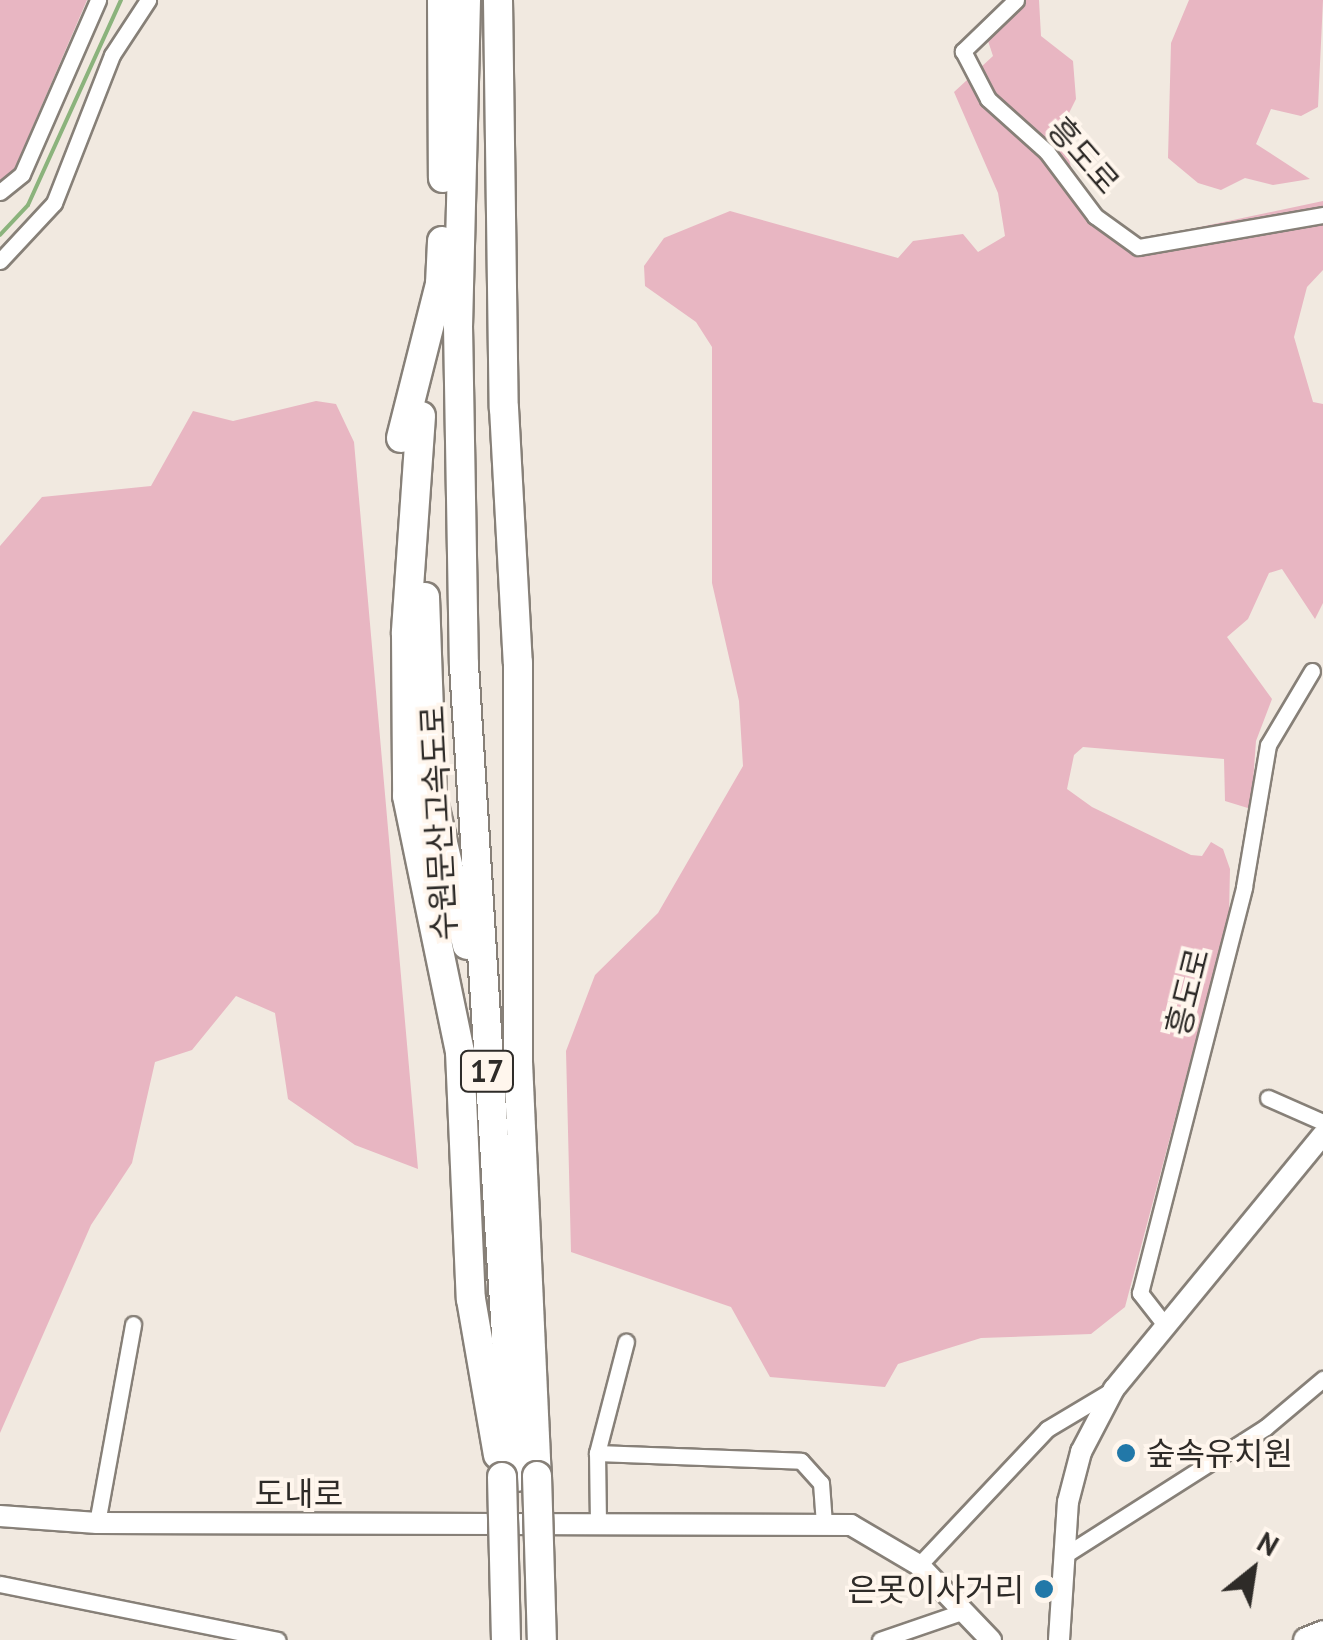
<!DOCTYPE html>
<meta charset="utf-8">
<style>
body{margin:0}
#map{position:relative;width:1323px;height:1640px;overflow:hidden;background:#f1e9e0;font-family:"PT Sans","Noto Sans KR",sans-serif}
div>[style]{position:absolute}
.green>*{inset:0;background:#e8b6c2}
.stream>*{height:4px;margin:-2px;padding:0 2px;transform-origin:2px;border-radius:2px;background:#8bb37c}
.roads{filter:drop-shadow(2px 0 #878078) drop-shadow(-2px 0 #878078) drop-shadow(0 2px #878078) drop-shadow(0 -2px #878078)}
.minor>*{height:15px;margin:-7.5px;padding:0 7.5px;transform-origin:7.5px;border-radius:7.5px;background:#fff}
.tertiary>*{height:20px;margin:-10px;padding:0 10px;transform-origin:10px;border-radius:10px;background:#fff}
.trunk>*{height:25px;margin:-12.5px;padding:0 12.5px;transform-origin:12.5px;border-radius:12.5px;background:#fff}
.motorway>*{height:28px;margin:-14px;padding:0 14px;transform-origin:14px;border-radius:14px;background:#fff}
.bridges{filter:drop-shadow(2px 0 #878078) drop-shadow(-2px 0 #878078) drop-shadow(0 2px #878078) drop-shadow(0 -2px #878078)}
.motorway-bridge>*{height:28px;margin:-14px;padding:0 14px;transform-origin:14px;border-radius:14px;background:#fff}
.dots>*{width:28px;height:28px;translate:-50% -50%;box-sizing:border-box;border:5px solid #fff6ed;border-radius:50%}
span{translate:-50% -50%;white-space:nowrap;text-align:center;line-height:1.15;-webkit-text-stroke:8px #fff6ed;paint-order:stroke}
.shield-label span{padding:2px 8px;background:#fff6ed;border:2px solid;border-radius:8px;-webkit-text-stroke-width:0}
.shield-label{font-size:30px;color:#2e2b28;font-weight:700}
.street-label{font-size:32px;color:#2e2b28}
.poi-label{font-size:32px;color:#2e2b28}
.left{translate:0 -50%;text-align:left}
.right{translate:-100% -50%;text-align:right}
.north{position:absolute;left:1203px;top:1520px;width:100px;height:100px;-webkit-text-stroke:8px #fff6ed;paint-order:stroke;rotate:30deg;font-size:28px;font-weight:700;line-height:40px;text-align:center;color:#2e2b28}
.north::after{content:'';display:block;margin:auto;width:35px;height:45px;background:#2e2b28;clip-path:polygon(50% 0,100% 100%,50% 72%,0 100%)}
</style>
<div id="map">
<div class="green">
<i style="clip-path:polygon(0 0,87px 0,14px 170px,0 183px)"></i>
<i style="clip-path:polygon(1003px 0,1039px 0,1041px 36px,1073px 61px,1076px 99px,1061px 129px,1072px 171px,1102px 211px,1143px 239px,1323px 201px,1323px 270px,1307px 287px,1294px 337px,1313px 402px,1323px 404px,1323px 603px,1315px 619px,1282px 569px,1269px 573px,1248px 619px,1227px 637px,1272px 699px,1256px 741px,1251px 809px,1225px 801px,1224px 759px,1083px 747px,1074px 755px,1067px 789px,1092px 807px,1191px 855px,1202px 856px,1211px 842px,1223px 849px,1230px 869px,1229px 915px,1125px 1307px,1091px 1334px,981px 1338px,898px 1364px,885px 1387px,770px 1377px,731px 1307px,571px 1252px,566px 1051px,595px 975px,658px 913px,743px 766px,739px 701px,712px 583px,712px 347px,696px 322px,645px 286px,644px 266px,664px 238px,730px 211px,898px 258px,913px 241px,963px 234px,978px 252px,1005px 236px,998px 193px,954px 92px,993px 56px,985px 32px,1002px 21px)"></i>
<i style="clip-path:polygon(1189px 0,1323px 0,1318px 107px,1301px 116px,1271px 109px,1256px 144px,1310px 179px,1273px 185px,1245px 178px,1221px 190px,1198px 183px,1168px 158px,1171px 43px)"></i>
<i style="clip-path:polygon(316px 401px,336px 404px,354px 442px,418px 1169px,355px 1145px,288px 1099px,275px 1013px,236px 996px,192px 1050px,155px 1062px,132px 1163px,91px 1225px,0 1433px,0 546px,42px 497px,151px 486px,193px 411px,233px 421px)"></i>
</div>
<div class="stream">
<i style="left:0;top:235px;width:41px;rotate:-47deg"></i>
<i style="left:28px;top:205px;width:225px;rotate:-65.6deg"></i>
</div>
<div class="roads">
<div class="minor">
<i style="left:1016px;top:0;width:74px;rotate:136.1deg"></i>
<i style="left:963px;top:51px;width:54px;rotate:62.5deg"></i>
<i style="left:988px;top:99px;width:79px;rotate:41.9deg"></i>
<i style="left:1047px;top:152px;width:80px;rotate:53.1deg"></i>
<i style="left:1095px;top:216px;width:53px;rotate:35.8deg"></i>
<i style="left:1138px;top:247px;width:188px;rotate:-9.8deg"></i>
<i style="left:0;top:192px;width:28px;rotate:-39deg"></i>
<i style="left:22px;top:174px;width:190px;rotate:-66.4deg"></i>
<i style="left:0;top:261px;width:79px;rotate:-47deg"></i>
<i style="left:54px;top:203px;width:159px;rotate:-68.6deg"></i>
<i style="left:112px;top:55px;width:66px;rotate:-56.8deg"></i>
<i style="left:1268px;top:1098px;width:60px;rotate:23.6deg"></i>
<i style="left:1165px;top:1325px;width:41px;rotate:-128deg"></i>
<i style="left:1140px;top:1293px;width:419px;rotate:-75.6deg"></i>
<i style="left:1244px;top:887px;width:144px;rotate:-80.4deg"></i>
<i style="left:1268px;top:745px;width:86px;rotate:-59.3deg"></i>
<i style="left:597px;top:1453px;width:204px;rotate:2.2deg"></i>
<i style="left:801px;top:1461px;width:30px;rotate:48deg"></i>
<i style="left:821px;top:1483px;width:41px;rotate:85.8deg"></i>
<i style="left:97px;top:1523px;width:202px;rotate:-79.7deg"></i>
<i style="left:598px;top:1523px;width:70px;rotate:-90.8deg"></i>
<i style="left:597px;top:1453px;width:115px;rotate:-75.4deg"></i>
<i style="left:1065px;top:1555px;width:238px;rotate:-32.5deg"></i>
<i style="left:1266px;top:1427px;width:75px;rotate:-40.1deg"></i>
<i style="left:919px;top:1565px;width:187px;rotate:-46.7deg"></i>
<i style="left:1047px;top:1429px;width:78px;rotate:-30.8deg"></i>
<i style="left:0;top:1584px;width:283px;rotate:11.4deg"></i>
<i style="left:880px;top:1640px;width:89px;rotate:-19deg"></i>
</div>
<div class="tertiary">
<i style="left:0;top:1516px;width:97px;rotate:4.1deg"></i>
<i style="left:97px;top:1523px;width:754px;rotate:0.15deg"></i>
<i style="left:851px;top:1525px;width:79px;rotate:30.5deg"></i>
<i style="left:919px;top:1565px;width:104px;rotate:46.2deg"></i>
<i style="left:1059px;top:1640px;width:138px;rotate:-86.3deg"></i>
<i style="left:1068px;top:1502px;width:52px;rotate:-75.4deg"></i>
<i style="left:1081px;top:1452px;width:71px;rotate:-62.4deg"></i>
<i style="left:1114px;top:1389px;width:329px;rotate:-50.6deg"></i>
</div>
<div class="trunk">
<i style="left:1306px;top:1640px;width:18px;rotate:-22deg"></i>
</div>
<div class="motorway">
<i style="left:442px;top:0;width:178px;rotate:89.7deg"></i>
<i style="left:466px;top:0;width:326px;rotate:91.4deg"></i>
<i style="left:458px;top:326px;width:339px;rotate:89deg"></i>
<i style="left:464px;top:665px;width:814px;rotate:86.41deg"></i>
<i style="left:498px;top:0;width:408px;rotate:89.2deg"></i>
<i style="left:504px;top:408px;width:255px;rotate:86.9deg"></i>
<i style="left:518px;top:663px;width:399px;rotate:90deg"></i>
<i style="left:518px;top:1062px;width:414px;rotate:87.4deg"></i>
<i style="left:421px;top:416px;width:218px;rotate:94deg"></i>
<i style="left:406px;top:633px;width:163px;rotate:89.6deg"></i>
<i style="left:407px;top:796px;width:261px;rotate:78.3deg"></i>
<i style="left:460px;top:1052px;width:247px;rotate:87.5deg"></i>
<i style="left:471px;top:1299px;width:158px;rotate:80.2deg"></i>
<i style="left:401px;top:438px;width:159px;rotate:-75.8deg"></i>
<i style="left:440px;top:284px;width:43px;rotate:-87.3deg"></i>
<i style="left:425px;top:597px;width:199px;rotate:88deg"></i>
<i style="left:432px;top:796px;width:153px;rotate:76.8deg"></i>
</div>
</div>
<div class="bridges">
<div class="motorway-bridge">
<i style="left:537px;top:1476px;width:164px;rotate:88.3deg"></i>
<i style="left:502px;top:1477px;width:163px;rotate:88.6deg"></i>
</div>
</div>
<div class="dots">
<i style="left:1126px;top:1453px;background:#2278a8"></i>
<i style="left:1044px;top:1589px;background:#2278a8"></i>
</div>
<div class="shield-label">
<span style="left:487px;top:1071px">17</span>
</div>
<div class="street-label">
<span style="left:1084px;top:155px;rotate:49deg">흥도로</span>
<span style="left:438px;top:823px;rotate:-93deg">수원문산고속도로</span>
<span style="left:1187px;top:992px;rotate:-76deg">흥도로</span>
<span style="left:299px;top:1493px">도내로</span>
</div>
<div class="poi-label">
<span class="left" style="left:1146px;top:1453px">숲속유치원</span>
<span class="right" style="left:1024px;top:1589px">은못이사거리</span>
</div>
<div class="north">N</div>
</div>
